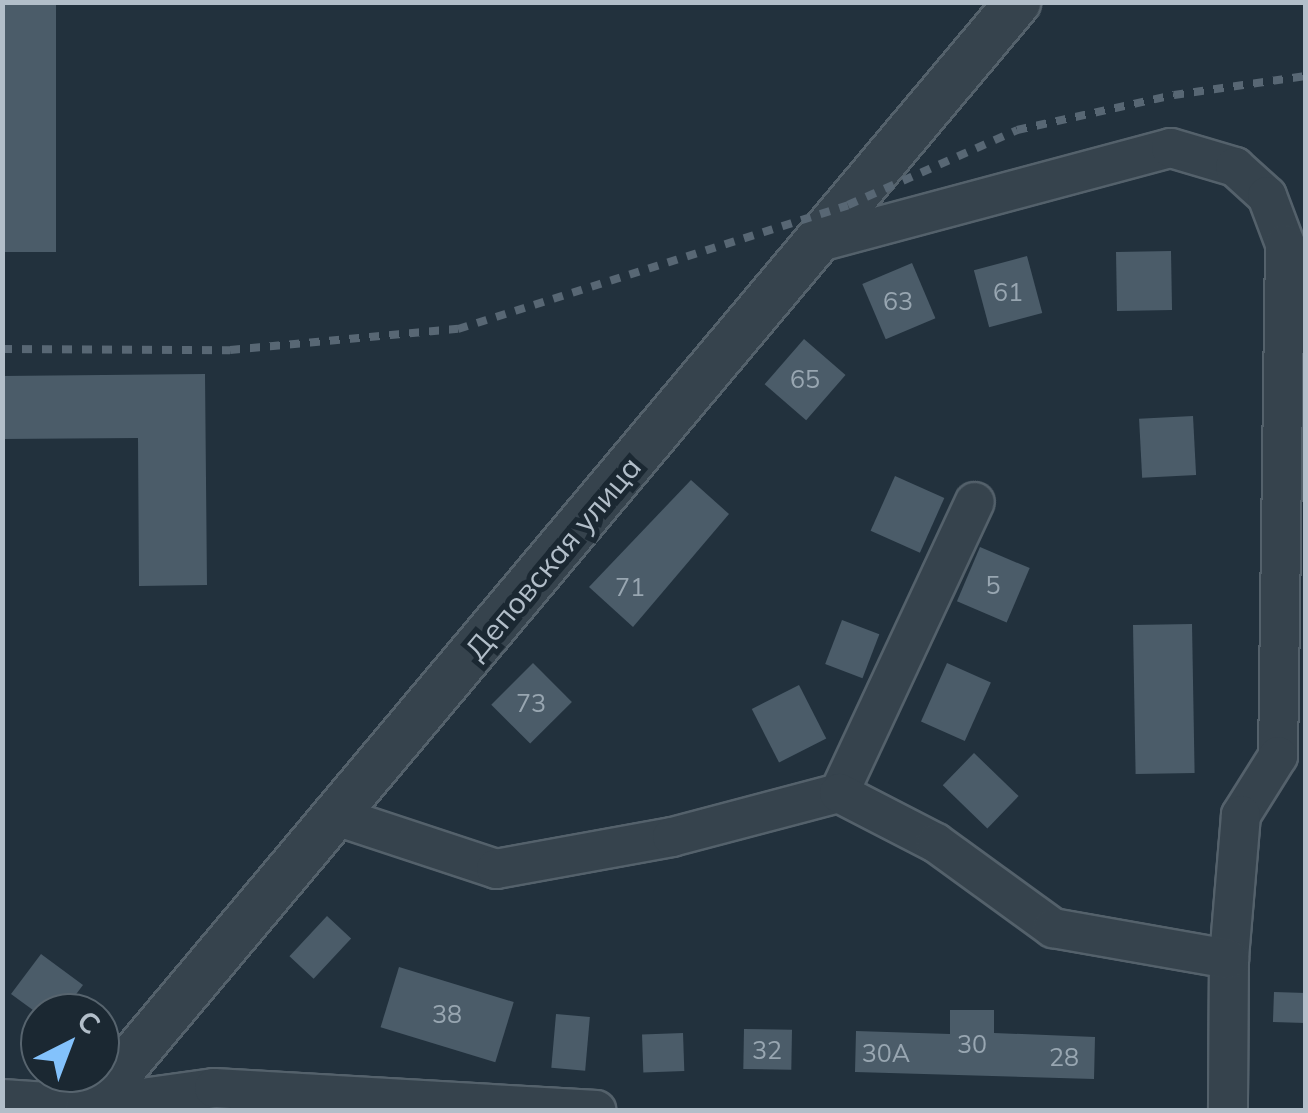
<!DOCTYPE html>
<meta charset="utf-8">
<style>
body{margin:0}
#map{position:relative;width:1308px;height:1113px;overflow:hidden;background:#22313d;font-family:Mulish,sans-serif}
div>[style]{position:absolute}
.building>*{inset:0;background:#4b5c69;transform-origin:0 0}
.roads{filter:drop-shadow(2px 0 #54616b) drop-shadow(-2px 0 #54616b) drop-shadow(0 2px #54616b) drop-shadow(0 -2px #54616b)}
.minor>*{height:38px;margin:-19px;padding:0 19px;transform-origin:19px;border-radius:19px;background:#36434d}
.tertiary>*{height:45px;margin:-22.5px;padding:0 22.5px;transform-origin:22.5px;border-radius:22.5px;background:#36434d}
.rail>*{height:8px;margin-top:-4px;transform-origin:0;background:repeating-linear-gradient(90deg,#586774 0 10px,transparent 0 20px)}
span{translate:-50% -50%;white-space:nowrap;text-align:center;line-height:1.15;-webkit-text-stroke:10px #1b2832;paint-order:stroke}
.number-label{font-size:25px;color:#98a6b1}
.number-label span{-webkit-text-stroke-width:0}
.street-label{font-size:30px;color:#b2bec9}
.frame{position:absolute;inset:0;border:5px solid #b2bec9;pointer-events:none}
.north{position:absolute;left:20px;top:993px;width:100px;height:100px;box-sizing:border-box;background:#1b2832;border:2px solid #57646e;border-radius:50%;rotate:42deg;font-size:28px;font-weight:700;line-height:40px;text-align:center;color:#b2bec9}
.north::after{content:'';display:block;margin:auto;width:35px;height:45px;background:#83c2fc;clip-path:polygon(50% 0,100% 100%,50% 72%,0 100%)}
</style>
<div id="map">
<div class="building">
<i style="left:2px;top:2px;width:54px;height:250px"></i>
<i style="left:1171px;top:251px;width:59px;height:55px;rotate:89deg"></i>
<i style="left:1027px;top:256px;width:59px;height:55px;rotate:75deg"></i>
<i style="left:912px;top:263px;width:60px;height:54px;rotate:67deg"></i>
<i style="left:804px;top:339px;width:55px;height:60px;rotate:41deg"></i>
<i style="clip-path:polygon(205px 374px,207px 585px,139px 586px,138px 438px,2px 439px,2px 376px)"></i>
<i style="left:1193px;top:416px;width:59px;height:54px;rotate:87deg"></i>
<i style="left:895px;top:476px;width:54px;height:60px;rotate:24deg"></i>
<i style="clip-path:polygon(691px 480px,729px 514px,633px 627px,589px 587px)"></i>
<i style="left:980px;top:547px;width:54px;height:59px;rotate:23deg"></i>
<i style="left:842px;top:620px;width:40px;height:47px;rotate:21deg"></i>
<i style="left:1192px;top:624px;width:149px;height:59px;rotate:89deg"></i>
<i style="left:533px;top:663px;width:55px;height:59px;rotate:45deg"></i>
<i style="left:947px;top:663px;width:48px;height:64px;rotate:24deg"></i>
<i style="left:799px;top:685px;width:60px;height:53px;rotate:63deg"></i>
<i style="left:974px;top:753px;width:62px;height:45px;rotate:44deg"></i>
<i style="left:327px;top:916px;width:33px;height:55px;rotate:43deg"></i>
<i style="clip-path:polygon(41px 954px,83px 985px,62px 1013px,37px 1013px,11px 994px)"></i>
<i style="left:399px;top:967px;width:120px;height:63px;rotate:17deg"></i>
<i style="left:1274px;top:992px;width:32px;height:30px;rotate:2deg"></i>
<i style="clip-path:polygon(950px 1010px,994px 1010px,994px 1033px,1095px 1037px,1094px 1079px,855px 1072px,856px 1031px,950px 1034px)"></i>
<i style="left:556px;top:1014px;width:34px;height:54px;rotate:5deg"></i>
<i style="left:744px;top:1029px;width:48px;height:40px;rotate:1deg"></i>
<i style="left:683px;top:1033px;width:38px;height:41px;rotate:88deg"></i>
</div>
<div class="roads">
<div class="minor">
<i style="left:816px;top:243px;width:367px;rotate:-15deg"></i>
<i style="left:1171px;top:148px;width:67px;rotate:16.5deg"></i>
<i style="left:1235px;top:167px;width:43px;rotate:42.2deg"></i>
<i style="left:1267px;top:196px;width:51px;rotate:69.4deg"></i>
<i style="left:1285px;top:244px;width:512px;rotate:90.78deg"></i>
<i style="left:1278px;top:756px;width:70px;rotate:122.1deg"></i>
<i style="left:1241px;top:815px;width:144px;rotate:94.8deg"></i>
<i style="left:1229px;top:959px;width:151px;rotate:90.4deg"></i>
<i style="left:839px;top:793px;width:321px;rotate:-65deg"></i>
<i style="left:336px;top:816px;width:169px;rotate:18.3deg"></i>
<i style="left:496px;top:869px;width:179px;rotate:-10.3deg"></i>
<i style="left:672px;top:837px;width:173px;rotate:-14.8deg"></i>
<i style="left:839px;top:793px;width:109px;rotate:27.3deg"></i>
<i style="left:936px;top:843px;width:145px;rotate:36deg"></i>
<i style="left:1053px;top:928px;width:179px;rotate:10deg"></i>
<i style="left:2px;top:1099px;width:90px;rotate:3.8deg"></i>
<i style="left:92px;top:1105px;width:123px;rotate:-7.9deg"></i>
<i style="left:214px;top:1088px;width:383px;rotate:3.3deg"></i>
</div>
<div class="tertiary">
<i style="left:87px;top:1110px;width:1447px;rotate:-49.99deg"></i>
</div>
</div>
<div class="rail">
<i style="left:2px;top:349px;width:228px;rotate:0.3deg"></i>
<i style="left:230px;top:350px;width:229px;rotate:-5.3deg"></i>
<i style="left:458px;top:329px;width:409px;rotate:-17.6deg"></i>
<i style="left:848px;top:205px;width:185px;rotate:-23.9deg"></i>
<i style="left:1017px;top:130px;width:161px;rotate:-12.6deg"></i>
<i style="left:1174px;top:95px;width:133px;rotate:-8.2deg"></i>
</div>
<div class="number-label">
<span style="left:1008px;top:292px">61</span>
<span style="left:898px;top:301px">63</span>
<span style="left:805px;top:379px">65</span>
<span style="left:993px;top:585px">5</span>
<span style="left:630px;top:587px">71</span>
<span style="left:531px;top:703px">73</span>
<span style="left:447px;top:1014px">38</span>
<span style="left:972px;top:1044px">30</span>
<span style="left:767px;top:1050px">32</span>
<span style="left:886px;top:1053px">30А</span>
<span style="left:1064px;top:1057px">28</span>
</div>
<div class="street-label">
<span style="left:553px;top:558px;rotate:-50deg">Деповская улица</span>
</div>
<div class="frame"></div>
<div class="north">С</div>
</div>
